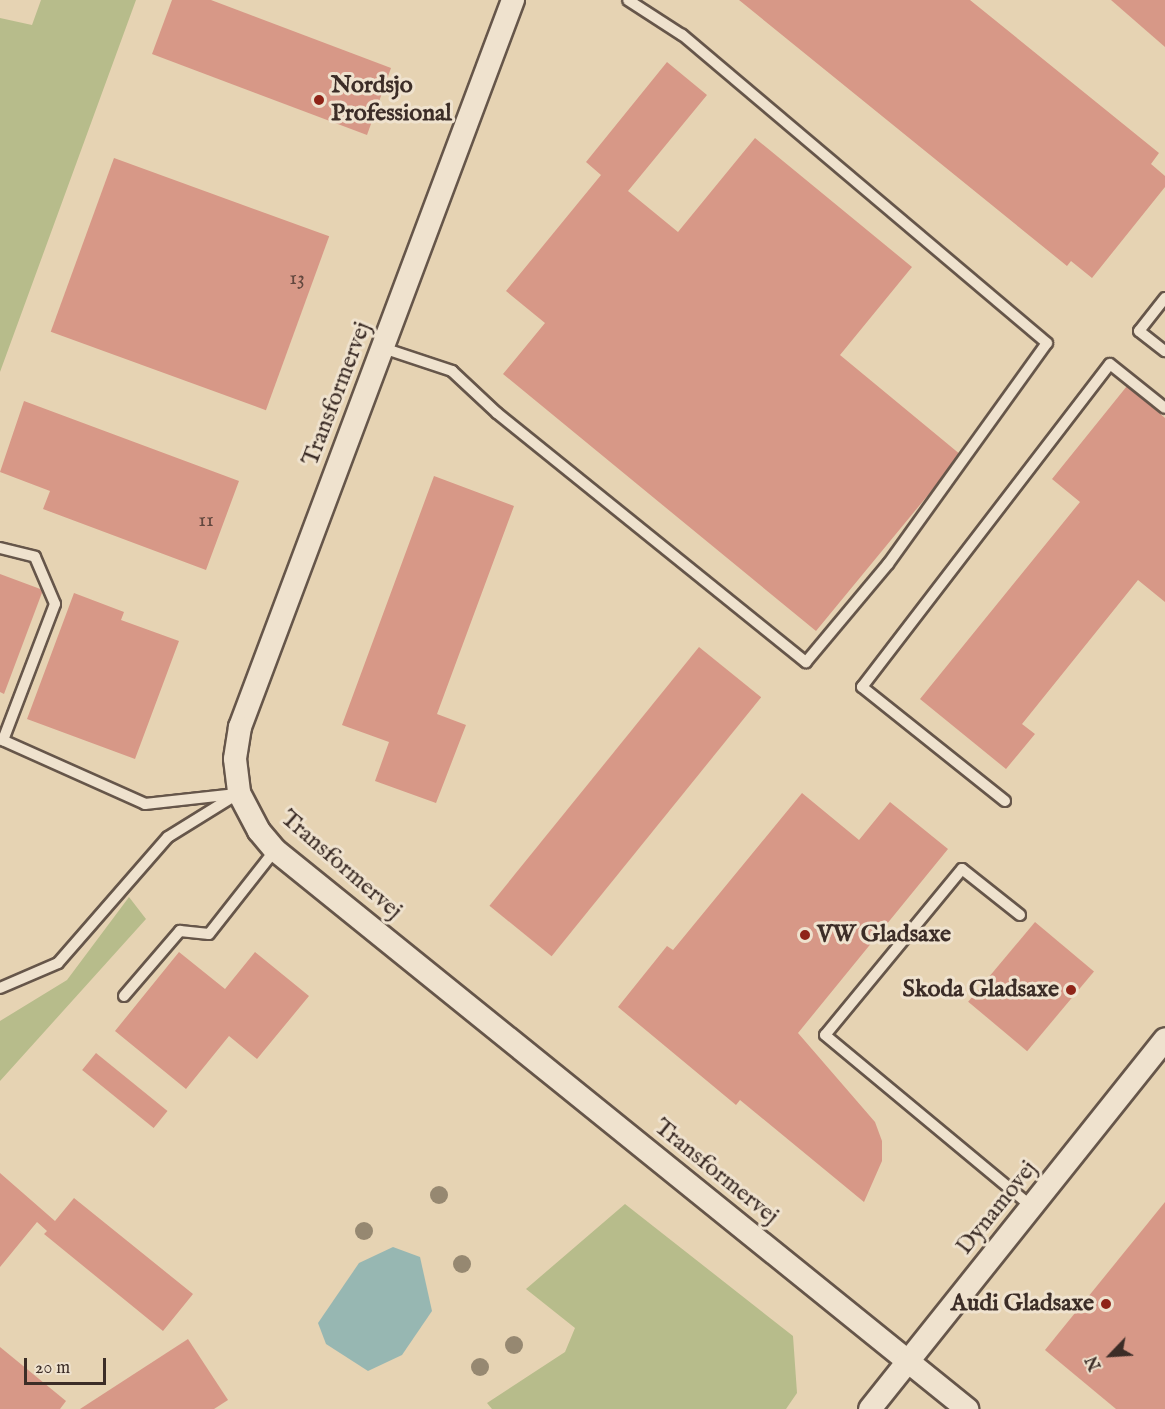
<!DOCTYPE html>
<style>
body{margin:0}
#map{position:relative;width:1165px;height:1409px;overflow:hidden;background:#e6d3b3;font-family:"IM FELL English",serif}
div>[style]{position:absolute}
.green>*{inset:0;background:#b7bc8b}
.water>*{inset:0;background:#97b7b2}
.building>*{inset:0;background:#d79887;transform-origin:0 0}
.roads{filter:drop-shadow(2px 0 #66564a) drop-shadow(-2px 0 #66564a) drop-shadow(0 2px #66564a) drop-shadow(0 -2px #66564a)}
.lane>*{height:10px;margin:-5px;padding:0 5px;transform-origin:5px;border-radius:5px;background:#efe2ce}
.street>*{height:22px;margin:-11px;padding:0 11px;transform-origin:11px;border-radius:11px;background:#efe2ce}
.trees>*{width:18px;height:18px;margin:-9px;border-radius:50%;background:#968871}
.dots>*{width:16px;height:16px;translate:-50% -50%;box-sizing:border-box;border:3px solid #efe2ce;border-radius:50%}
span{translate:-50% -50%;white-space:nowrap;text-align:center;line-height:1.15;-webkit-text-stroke:6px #efe2ce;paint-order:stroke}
.number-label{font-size:21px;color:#63483f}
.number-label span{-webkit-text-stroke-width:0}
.poi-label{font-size:24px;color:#3c2d27;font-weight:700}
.left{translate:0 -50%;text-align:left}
.right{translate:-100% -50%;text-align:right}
.street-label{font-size:24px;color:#3c2d27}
.north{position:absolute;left:1081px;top:1325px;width:60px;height:60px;-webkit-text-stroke:4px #efe2ce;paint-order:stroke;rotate:245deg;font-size:16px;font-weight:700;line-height:24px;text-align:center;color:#3c2d27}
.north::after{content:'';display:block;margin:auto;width:21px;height:27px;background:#3c2d27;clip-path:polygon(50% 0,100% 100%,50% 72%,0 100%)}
.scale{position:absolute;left:24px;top:1358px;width:82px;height:27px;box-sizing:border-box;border:3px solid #3c2d27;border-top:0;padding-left:8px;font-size:18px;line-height:21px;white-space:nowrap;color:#3c2d27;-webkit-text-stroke:4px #efe2ce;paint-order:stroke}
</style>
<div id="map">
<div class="green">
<i style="clip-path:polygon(41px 0,136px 0,0 372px,0 18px,32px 25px)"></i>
<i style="clip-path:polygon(129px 897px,146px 919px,0 1081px,0 1021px,67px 980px)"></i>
<i style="clip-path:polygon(625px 1204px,793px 1336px,797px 1393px,786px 1409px,492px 1409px,487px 1403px,565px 1352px,575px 1328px,526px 1289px)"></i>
</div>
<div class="water">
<i style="clip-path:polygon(393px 1247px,420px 1257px,432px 1311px,402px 1355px,368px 1371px,326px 1344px,318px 1323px,359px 1263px)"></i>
</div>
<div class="building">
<i style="clip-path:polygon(172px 0,211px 0,391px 68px,367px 135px,152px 54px)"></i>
<i style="clip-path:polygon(739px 0,970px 0,1159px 153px,1151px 164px,1165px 176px,1165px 187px,1092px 278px,1071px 261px,1067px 266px)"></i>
<i style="clip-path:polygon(1111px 0,1165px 0,1165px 47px)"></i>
<i style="clip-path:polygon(667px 62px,707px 95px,628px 191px,678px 232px,755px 138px,912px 267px,840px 355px,961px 455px,816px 631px,503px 374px,545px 323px,506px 291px,601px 175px,586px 162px)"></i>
<i style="left:114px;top:158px;width:229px;height:185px;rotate:20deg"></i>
<i style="clip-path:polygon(1127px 386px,1165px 418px,1165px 602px,1138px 580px,1022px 724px,1035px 734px,1006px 769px,920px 699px,1080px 502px,1052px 479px)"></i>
<i style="clip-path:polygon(24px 401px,239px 481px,206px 570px,43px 509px,50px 491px,0 472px)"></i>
<i style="clip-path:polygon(434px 476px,514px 506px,437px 714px,466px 725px,436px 803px,375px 781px,389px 742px,342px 725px)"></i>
<i style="clip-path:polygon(0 574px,43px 590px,4px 694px,0 692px)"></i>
<i style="clip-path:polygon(74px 593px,124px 612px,121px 620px,179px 641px,135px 759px,27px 719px)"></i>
<i style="left:699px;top:647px;width:80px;height:333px;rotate:39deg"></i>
<i style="clip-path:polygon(802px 793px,859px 840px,890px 802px,948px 849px,798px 1033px,875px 1122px,882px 1141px,882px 1161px,864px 1202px,740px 1100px,736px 1105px,618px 1007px,667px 946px,673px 950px)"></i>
<i style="left:1035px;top:922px;width:77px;height:104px;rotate:40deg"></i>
<i style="clip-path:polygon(179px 952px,225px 989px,255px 952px,309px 996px,257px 1059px,229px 1036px,186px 1089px,115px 1031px)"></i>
<i style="left:96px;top:1053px;width:92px;height:22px;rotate:39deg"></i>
<i style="clip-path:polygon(0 1173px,55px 1221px,74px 1198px,193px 1294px,163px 1331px,44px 1234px,47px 1231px,37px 1222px,0 1267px)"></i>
<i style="clip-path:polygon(1165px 1202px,1165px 1409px,1116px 1409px,1045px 1350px)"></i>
<i style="clip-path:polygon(188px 1339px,228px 1400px,214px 1409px,80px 1409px)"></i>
<i style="clip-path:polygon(0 1347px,66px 1401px,60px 1409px,0 1409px)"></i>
</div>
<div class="roads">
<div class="lane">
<i style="left:1165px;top:298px;width:42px;rotate:128.2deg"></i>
<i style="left:1139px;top:331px;width:33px;rotate:38deg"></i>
<i style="left:383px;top:348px;width:73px;rotate:18.4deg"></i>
<i style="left:452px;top:371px;width:62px;rotate:43deg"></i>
<i style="left:497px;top:413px;width:397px;rotate:38.9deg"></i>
<i style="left:806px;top:662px;width:128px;rotate:-50.1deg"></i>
<i style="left:888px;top:564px;width:272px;rotate:-54.3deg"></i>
<i style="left:1047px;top:343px;width:478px;rotate:-139.8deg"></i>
<i style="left:682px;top:35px;width:64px;rotate:-147.1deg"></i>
<i style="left:0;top:548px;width:36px;rotate:14deg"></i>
<i style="left:35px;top:557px;width:51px;rotate:66.9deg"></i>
<i style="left:55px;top:604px;width:146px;rotate:110.9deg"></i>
<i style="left:0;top:739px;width:159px;rotate:24.1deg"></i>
<i style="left:145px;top:804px;width:92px;rotate:-6.3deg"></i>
<i style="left:1005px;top:801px;width:183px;rotate:-141.4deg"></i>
<i style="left:862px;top:687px;width:407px;rotate:-52.5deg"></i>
<i style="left:1110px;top:364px;width:70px;rotate:38.7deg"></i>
<i style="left:1020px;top:915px;width:74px;rotate:-141.6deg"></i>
<i style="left:962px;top:869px;width:215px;rotate:129.5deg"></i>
<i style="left:825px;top:1035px;width:269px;rotate:39.7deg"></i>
<i style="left:0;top:988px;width:63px;rotate:-23.3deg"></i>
<i style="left:58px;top:963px;width:167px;rotate:-48.9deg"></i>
<i style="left:168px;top:837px;width:84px;rotate:-31.8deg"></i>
<i style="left:124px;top:996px;width:86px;rotate:-49.3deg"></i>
<i style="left:180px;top:931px;width:29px;rotate:6deg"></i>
<i style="left:209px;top:934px;width:107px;rotate:-51.8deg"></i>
</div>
<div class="street">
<i style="left:513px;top:0;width:777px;rotate:110.58deg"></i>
<i style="left:240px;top:727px;width:32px;rotate:99deg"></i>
<i style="left:235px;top:759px;width:34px;rotate:83deg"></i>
<i style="left:239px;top:793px;width:43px;rotate:62.2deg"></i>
<i style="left:259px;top:831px;width:25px;rotate:50deg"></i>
<i style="left:275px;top:850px;width:890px;rotate:38.93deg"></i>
<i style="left:870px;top:1409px;width:473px;rotate:-51.4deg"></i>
</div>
</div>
<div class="trees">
<i style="left:439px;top:1195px"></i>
<i style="left:364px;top:1231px"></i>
<i style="left:462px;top:1264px"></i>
<i style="left:514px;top:1345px"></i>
<i style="left:480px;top:1367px"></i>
</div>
<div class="dots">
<i style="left:319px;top:100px;background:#8f2418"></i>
<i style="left:805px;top:935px;background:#8f2418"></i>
<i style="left:1071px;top:990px;background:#8f2418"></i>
<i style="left:1106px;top:1304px;background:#8f2418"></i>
</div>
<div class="number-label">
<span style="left:297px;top:279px">13</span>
<span style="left:206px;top:521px">11</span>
</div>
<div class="poi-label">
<span class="left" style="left:331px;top:100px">Nordsjo<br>Professional</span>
<span class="left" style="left:817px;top:935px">VW Gladsaxe</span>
<span class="right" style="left:1059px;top:990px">Skoda Gladsaxe</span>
<span class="right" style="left:1094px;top:1304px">Audi Gladsaxe</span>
</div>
<div class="street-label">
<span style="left:337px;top:394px;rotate:-69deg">Transformervej</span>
<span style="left:341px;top:865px;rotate:41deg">Transformervej</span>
<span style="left:716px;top:1172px;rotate:39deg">Transformervej</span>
<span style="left:997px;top:1208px;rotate:-51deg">Dynamovej</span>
</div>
<div class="north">N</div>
<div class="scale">20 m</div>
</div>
